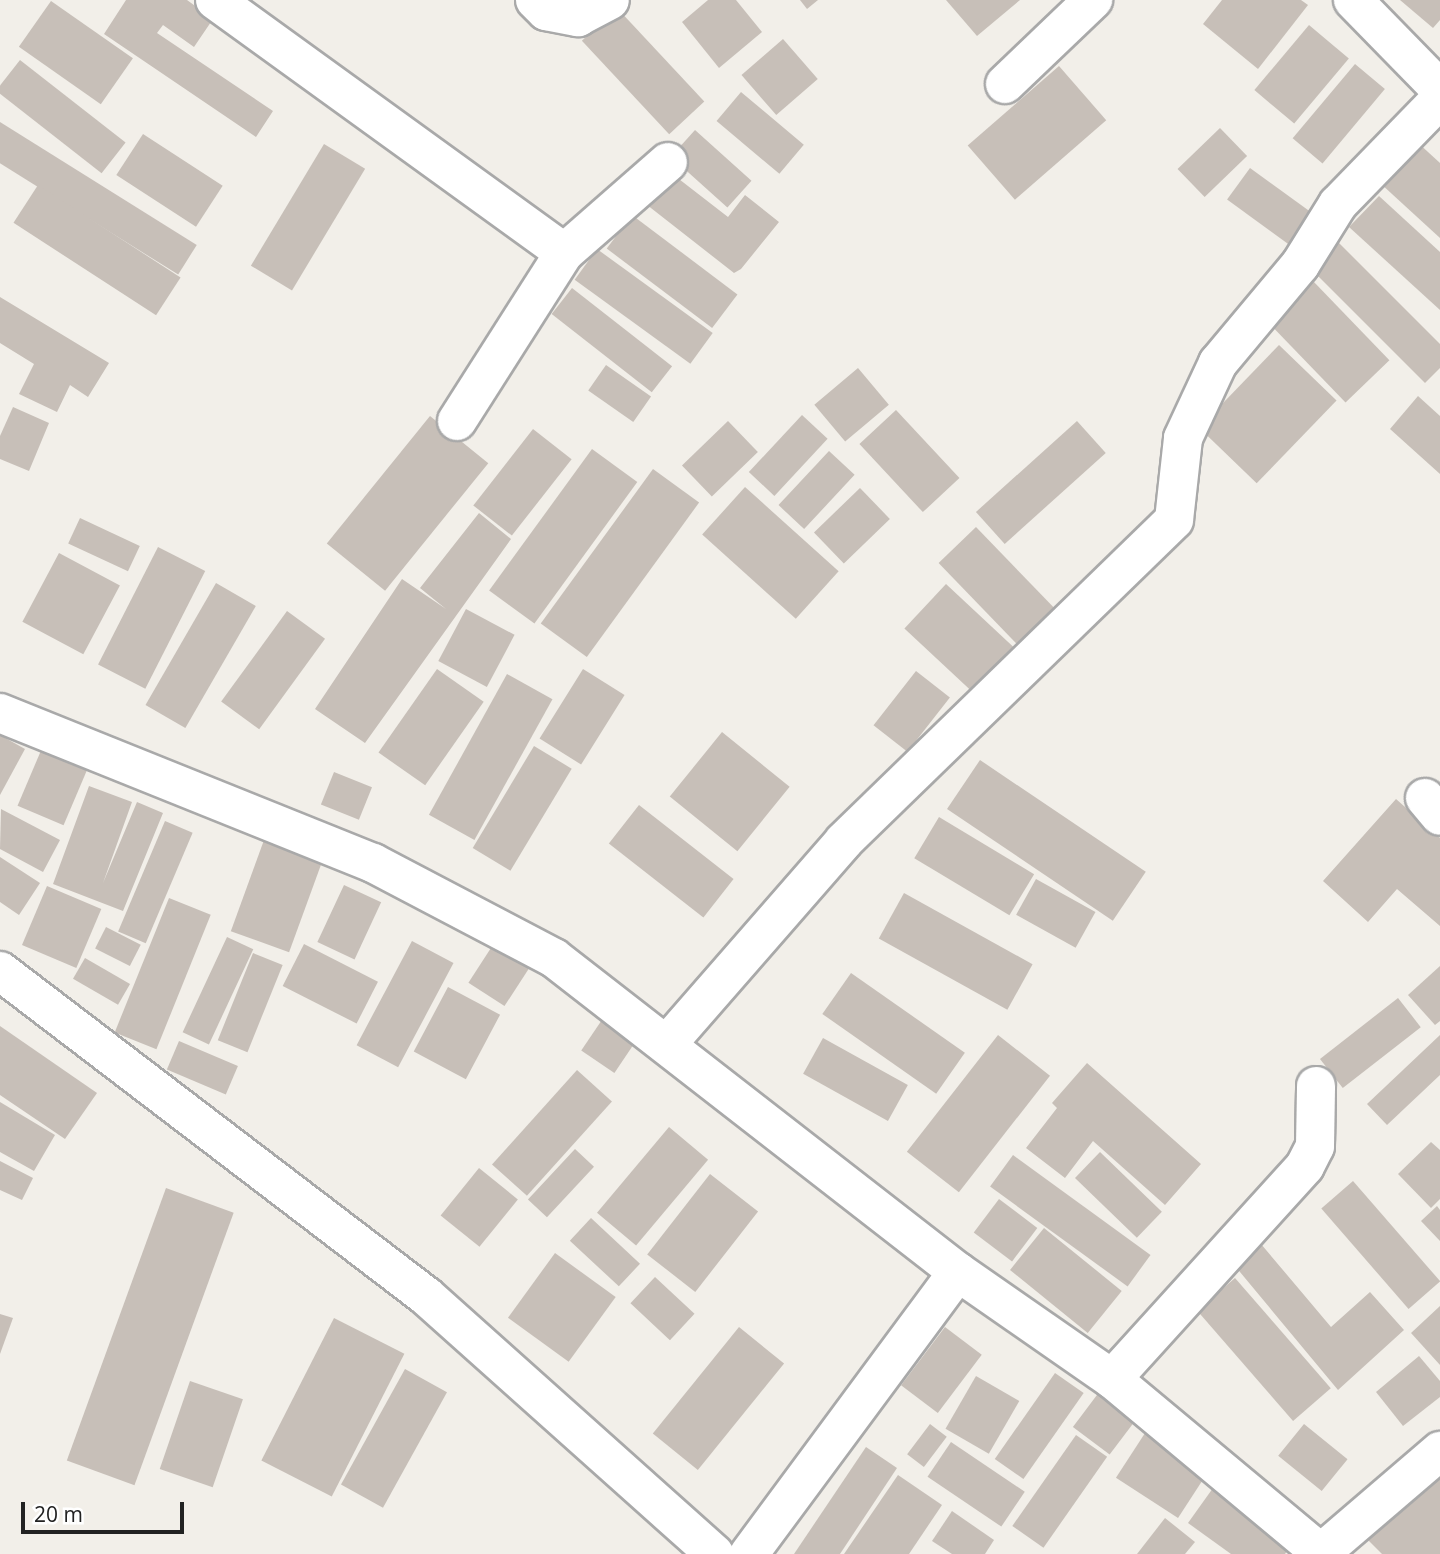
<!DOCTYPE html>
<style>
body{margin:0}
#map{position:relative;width:1440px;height:1554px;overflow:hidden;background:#f2efe9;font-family:"Open Sans",sans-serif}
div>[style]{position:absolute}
.building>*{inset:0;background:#c7bfb8;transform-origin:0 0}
.roads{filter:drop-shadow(2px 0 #a9a9a9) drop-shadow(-2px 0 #a9a9a9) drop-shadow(0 2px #a9a9a9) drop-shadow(0 -2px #a9a9a9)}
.minor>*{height:38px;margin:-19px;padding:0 19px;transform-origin:19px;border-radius:19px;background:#fff}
span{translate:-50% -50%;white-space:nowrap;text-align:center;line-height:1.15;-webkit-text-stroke:5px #fff;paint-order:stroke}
.scale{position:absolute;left:21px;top:1502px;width:163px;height:32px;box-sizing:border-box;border:4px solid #222;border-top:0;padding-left:9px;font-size:21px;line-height:24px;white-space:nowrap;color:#222;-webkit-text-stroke:5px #fff;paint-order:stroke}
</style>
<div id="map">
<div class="building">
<i style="clip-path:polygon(126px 0,187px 0,213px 19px,194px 47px,163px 25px,157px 33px,273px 111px,256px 137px,104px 34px)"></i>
<i style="clip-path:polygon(708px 0,736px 0,762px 32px,719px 68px,682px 22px)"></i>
<i style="clip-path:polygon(800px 0,818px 0,807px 9px)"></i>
<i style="clip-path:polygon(946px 0,1020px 0,977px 36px)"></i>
<i style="clip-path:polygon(1222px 0,1301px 0,1308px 5px,1258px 69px,1203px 24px)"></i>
<i style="clip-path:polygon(1400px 0,1440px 0,1440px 20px,1433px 28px)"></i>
<i style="left:51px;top:1px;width:100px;height:56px;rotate:35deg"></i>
<i style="left:617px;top:8px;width:128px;height:48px;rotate:47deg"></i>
<i style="left:1309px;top:25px;width:52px;height:85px;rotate:40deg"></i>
<i style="left:783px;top:39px;width:53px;height:55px;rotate:49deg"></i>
<i style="left:20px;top:60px;width:134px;height:39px;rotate:38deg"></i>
<i style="left:1355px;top:64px;width:39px;height:97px;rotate:40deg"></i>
<i style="left:1059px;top:66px;width:72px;height:121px;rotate:49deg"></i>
<i style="left:741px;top:92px;width:82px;height:38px;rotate:40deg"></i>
<i style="left:0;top:122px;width:232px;height:35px;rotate:32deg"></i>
<i style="left:1220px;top:128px;width:39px;height:59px;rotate:46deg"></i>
<i style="left:695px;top:130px;width:76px;height:36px;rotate:42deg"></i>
<i style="left:143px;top:134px;width:95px;height:49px;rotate:33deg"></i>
<i style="clip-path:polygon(1416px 141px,1440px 163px,1440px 238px,1380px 183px)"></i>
<i style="left:324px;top:144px;width:48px;height:142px;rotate:31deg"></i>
<i style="left:1250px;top:168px;width:84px;height:39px;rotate:36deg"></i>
<i style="clip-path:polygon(666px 169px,728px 217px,745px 195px,779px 222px,741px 269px,734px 273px,642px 201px)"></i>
<i style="left:38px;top:185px;width:170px;height:45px;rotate:33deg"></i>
<i style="clip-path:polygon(1379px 196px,1440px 252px,1440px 310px,1349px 227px)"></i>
<i style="left:632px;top:215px;width:132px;height:42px;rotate:37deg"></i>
<i style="clip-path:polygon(1335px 239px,1440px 344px,1440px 368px,1425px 383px,1308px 266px)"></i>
<i style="left:597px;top:249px;width:143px;height:38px;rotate:36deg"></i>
<i style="left:1313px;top:281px;width:110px;height:61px;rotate:46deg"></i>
<i style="left:572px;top:288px;width:127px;height:33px;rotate:38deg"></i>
<i style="clip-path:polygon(0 297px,109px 363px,88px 397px,70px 385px,57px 412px,19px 394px,34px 364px,0 343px)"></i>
<i style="left:1279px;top:345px;width:80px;height:115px;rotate:44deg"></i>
<i style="left:606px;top:365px;width:55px;height:31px;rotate:35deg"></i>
<i style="left:858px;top:368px;width:48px;height:57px;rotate:50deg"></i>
<i style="clip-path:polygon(1418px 396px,1440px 416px,1440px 474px,1390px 429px)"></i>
<i style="clip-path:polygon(13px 407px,49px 423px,29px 471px,0 459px,0 436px)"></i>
<i style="left:896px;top:410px;width:93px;height:50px;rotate:47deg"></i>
<i style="left:802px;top:415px;width:35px;height:78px;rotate:43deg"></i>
<i style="left:430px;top:416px;width:75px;height:164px;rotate:39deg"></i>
<i style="left:728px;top:421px;width:43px;height:64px;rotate:46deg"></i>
<i style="left:1077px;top:421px;width:43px;height:136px;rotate:48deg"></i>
<i style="left:533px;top:429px;width:49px;height:97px;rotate:38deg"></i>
<i style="left:592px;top:449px;width:56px;height:175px;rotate:36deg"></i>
<i style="left:829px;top:451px;width:35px;height:74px;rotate:43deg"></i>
<i style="left:653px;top:469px;width:57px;height:191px;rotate:36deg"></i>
<i style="left:745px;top:487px;width:126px;height:64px;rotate:42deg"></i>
<i style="left:860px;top:488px;width:43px;height:64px;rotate:46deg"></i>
<i style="clip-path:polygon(479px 513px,511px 539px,365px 743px,315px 709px,402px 579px,446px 609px,420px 588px)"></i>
<i style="left:80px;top:518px;width:66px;height:28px;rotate:25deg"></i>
<i style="left:976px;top:527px;width:128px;height:52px;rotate:46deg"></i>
<i style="left:158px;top:547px;width:53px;height:132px;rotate:27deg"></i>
<i style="left:59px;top:553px;width:69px;height:78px;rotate:28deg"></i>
<i style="left:216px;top:583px;width:46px;height:141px;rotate:30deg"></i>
<i style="left:946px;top:584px;width:103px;height:61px;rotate:43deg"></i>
<i style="left:466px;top:609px;width:55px;height:59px;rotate:28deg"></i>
<i style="left:287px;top:611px;width:47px;height:112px;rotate:36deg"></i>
<i style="left:437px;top:669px;width:57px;height:102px;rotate:35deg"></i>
<i style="left:583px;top:669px;width:49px;height:82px;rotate:32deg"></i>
<i style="left:916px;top:671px;width:43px;height:69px;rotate:38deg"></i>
<i style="left:507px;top:674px;width:52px;height:161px;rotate:29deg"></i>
<i style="left:722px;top:732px;width:87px;height:83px;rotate:39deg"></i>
<i style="left:48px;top:734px;width:50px;height:78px;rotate:23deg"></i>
<i style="clip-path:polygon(0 735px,25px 749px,0 795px)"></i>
<i style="left:534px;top:746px;width:44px;height:119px;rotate:31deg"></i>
<i style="left:980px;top:760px;width:200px;height:59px;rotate:34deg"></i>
<i style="left:334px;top:772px;width:41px;height:35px;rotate:22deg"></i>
<i style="clip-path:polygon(89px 786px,132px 802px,103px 883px,137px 802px,163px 813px,123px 911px,53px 884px)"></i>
<i style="clip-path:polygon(1396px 799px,1440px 838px,1440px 926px,1397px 889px,1368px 922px,1323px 881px)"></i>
<i style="left:639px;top:805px;width:120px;height:49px;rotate:38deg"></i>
<i style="clip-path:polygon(1px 809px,60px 840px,43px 872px,0 849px)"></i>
<i style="left:939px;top:817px;width:111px;height:48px;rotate:31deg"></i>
<i style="left:165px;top:821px;width:30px;height:120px;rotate:23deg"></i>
<i style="left:264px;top:840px;width:62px;height:97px;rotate:20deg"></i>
<i style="clip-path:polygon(0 857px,40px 883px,19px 915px,0 902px)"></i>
<i style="left:1036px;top:879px;width:68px;height:41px;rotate:29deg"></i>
<i style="left:344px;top:885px;width:41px;height:63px;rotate:25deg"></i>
<i style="left:47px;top:886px;width:59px;height:64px;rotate:23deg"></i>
<i style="left:904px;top:893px;width:147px;height:52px;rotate:29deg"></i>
<i style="left:169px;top:898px;width:45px;height:145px;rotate:22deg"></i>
<i style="left:106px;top:927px;width:39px;height:24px;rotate:27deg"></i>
<i style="left:500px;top:934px;width:43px;height:58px;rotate:33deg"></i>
<i style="left:227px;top:937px;width:29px;height:105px;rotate:25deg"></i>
<i style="left:412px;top:941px;width:47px;height:118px;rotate:28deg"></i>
<i style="left:304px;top:944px;width:83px;height:47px;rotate:27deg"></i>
<i style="left:253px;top:953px;width:32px;height:94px;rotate:22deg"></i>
<i style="left:85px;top:958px;width:52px;height:24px;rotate:30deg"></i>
<i style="clip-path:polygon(1440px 966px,1440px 1021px,1435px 1025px,1408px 995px)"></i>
<i style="left:851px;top:973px;width:139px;height:50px;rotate:35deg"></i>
<i style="left:448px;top:987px;width:59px;height:73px;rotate:28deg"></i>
<i style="left:1398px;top:998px;width:37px;height:99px;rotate:52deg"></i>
<i style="left:612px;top:1005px;width:40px;height:55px;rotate:34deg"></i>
<i style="clip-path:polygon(0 1026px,97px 1093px,65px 1139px,0 1095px)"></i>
<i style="left:998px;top:1035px;width:66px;height:148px;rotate:38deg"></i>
<i style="clip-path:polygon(1440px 1035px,1440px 1075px,1387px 1125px,1367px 1104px)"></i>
<i style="left:823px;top:1038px;width:97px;height:41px;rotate:29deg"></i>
<i style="left:179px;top:1041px;width:64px;height:31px;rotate:23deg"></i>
<i style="clip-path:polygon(1087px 1063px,1201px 1164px,1165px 1205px,1093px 1141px,1065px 1178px,1026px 1148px,1057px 1108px,1052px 1103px)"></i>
<i style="left:577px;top:1070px;width:47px;height:127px;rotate:42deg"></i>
<i style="clip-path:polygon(0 1102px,55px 1135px,34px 1171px,0 1152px)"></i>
<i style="left:669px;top:1127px;width:51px;height:112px;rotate:40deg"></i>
<i style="clip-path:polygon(1431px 1142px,1440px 1150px,1440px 1199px,1431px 1208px,1398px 1174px)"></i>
<i style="left:575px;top:1149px;width:26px;height:69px;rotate:43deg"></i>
<i style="left:1100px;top:1152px;width:86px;height:36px;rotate:44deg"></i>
<i style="left:1013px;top:1155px;width:170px;height:39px;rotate:36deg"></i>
<i style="clip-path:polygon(0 1161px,33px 1178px,22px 1200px,0 1190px)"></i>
<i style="left:479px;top:1168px;width:50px;height:61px;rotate:39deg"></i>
<i style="left:710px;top:1174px;width:61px;height:102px;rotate:38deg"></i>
<i style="left:1353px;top:1181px;width:133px;height:42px;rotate:49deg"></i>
<i style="left:166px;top:1188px;width:72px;height:290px;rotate:20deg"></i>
<i style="left:999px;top:1199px;width:48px;height:42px;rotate:37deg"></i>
<i style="clip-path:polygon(1437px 1206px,1440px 1210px,1440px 1241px,1421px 1221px)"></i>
<i style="left:591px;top:1218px;width:67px;height:31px;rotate:43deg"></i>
<i style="left:1044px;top:1228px;width:100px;height:54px;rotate:39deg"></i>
<i style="clip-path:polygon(1261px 1244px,1331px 1327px,1370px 1292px,1404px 1330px,1338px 1390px,1235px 1266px)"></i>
<i style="left:555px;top:1253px;width:75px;height:80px;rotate:36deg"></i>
<i style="left:655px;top:1277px;width:54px;height:36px;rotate:43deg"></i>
<i style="left:1235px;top:1278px;width:146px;height:50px;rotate:49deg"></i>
<i style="clip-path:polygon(1440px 1306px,1440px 1365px,1411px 1333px)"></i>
<i style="clip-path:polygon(0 1314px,13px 1318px,0 1354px)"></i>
<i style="left:334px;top:1318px;width:79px;height:160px;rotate:27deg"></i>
<i style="left:739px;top:1327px;width:58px;height:137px;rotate:39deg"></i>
<i style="left:945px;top:1327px;width:46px;height:73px;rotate:37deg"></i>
<i style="clip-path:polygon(1419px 1356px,1440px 1381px,1440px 1397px,1403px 1426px,1376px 1392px)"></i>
<i style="left:405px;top:1369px;width:48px;height:132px;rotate:29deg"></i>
<i style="left:1055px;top:1373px;width:35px;height:105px;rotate:35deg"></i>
<i style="left:976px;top:1376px;width:50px;height:61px;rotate:30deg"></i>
<i style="left:190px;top:1381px;width:56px;height:93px;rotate:19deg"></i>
<i style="left:1106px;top:1383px;width:46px;height:55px;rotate:37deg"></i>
<i style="left:930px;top:1424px;width:21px;height:38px;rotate:37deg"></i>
<i style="left:1304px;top:1424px;width:56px;height:41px;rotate:39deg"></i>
<i style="left:1147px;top:1430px;width:74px;height:57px;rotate:33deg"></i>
<i style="left:1076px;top:1435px;width:38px;height:111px;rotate:35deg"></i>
<i style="left:951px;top:1442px;width:89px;height:42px;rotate:34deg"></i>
<i style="clip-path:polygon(866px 1447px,897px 1468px,840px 1554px,794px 1554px)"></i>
<i style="clip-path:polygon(1440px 1464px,1440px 1554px,1382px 1554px,1366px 1538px)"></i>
<i style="clip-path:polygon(898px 1475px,942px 1505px,909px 1554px,844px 1554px)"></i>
<i style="clip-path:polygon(1218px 1481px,1297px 1536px,1285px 1554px,1231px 1554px,1188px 1523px)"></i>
<i style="clip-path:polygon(952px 1511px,994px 1540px,985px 1554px,952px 1554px,932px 1541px)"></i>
<i style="clip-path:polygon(1165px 1518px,1195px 1542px,1185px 1554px,1137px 1554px)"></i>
</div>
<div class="roads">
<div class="minor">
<i style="left:215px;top:0;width:431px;rotate:35.9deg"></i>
<i style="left:535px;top:0;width:16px;rotate:45deg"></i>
<i style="left:546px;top:11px;width:33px;rotate:11deg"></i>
<i style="left:578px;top:17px;width:36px;rotate:-28deg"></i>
<i style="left:1353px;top:0;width:124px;rotate:45.7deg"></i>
<i style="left:1005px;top:84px;width:122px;rotate:-43.7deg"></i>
<i style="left:457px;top:421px;width:199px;rotate:-57.5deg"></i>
<i style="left:564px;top:253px;width:138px;rotate:-41.2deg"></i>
<i style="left:0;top:713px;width:402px;rotate:21.9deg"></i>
<i style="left:373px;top:863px;width:204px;rotate:27.7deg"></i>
<i style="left:554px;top:958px;width:512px;rotate:37.86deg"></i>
<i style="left:958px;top:1272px;width:188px;rotate:34.8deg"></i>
<i style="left:1112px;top:1379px;width:273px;rotate:39.8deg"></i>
<i style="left:1425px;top:798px;width:23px;rotate:50deg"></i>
<i style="left:0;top:971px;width:536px;rotate:37.34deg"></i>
<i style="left:426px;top:1296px;width:387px;rotate:41.8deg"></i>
<i style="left:668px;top:1043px;width:268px;rotate:-48.9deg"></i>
<i style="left:844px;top:841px;width:460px;rotate:-44.2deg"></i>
<i style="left:1174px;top:520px;width:82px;rotate:-83.7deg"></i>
<i style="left:1183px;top:438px;width:83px;rotate:-65deg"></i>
<i style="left:1218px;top:363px;width:128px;rotate:-50.1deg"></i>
<i style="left:1300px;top:265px;width:72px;rotate:-58.1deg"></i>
<i style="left:1338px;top:204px;width:146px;rotate:-45.8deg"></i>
<i style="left:1112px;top:1379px;width:287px;rotate:-47.8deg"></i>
<i style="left:1305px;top:1166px;width:22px;rotate:-63deg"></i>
<i style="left:1315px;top:1146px;width:60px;rotate:-89deg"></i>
<i style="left:1321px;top:1553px;width:157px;rotate:-40.6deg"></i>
<i style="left:749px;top:1554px;width:351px;rotate:-53.5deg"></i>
</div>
</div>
<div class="scale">20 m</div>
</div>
